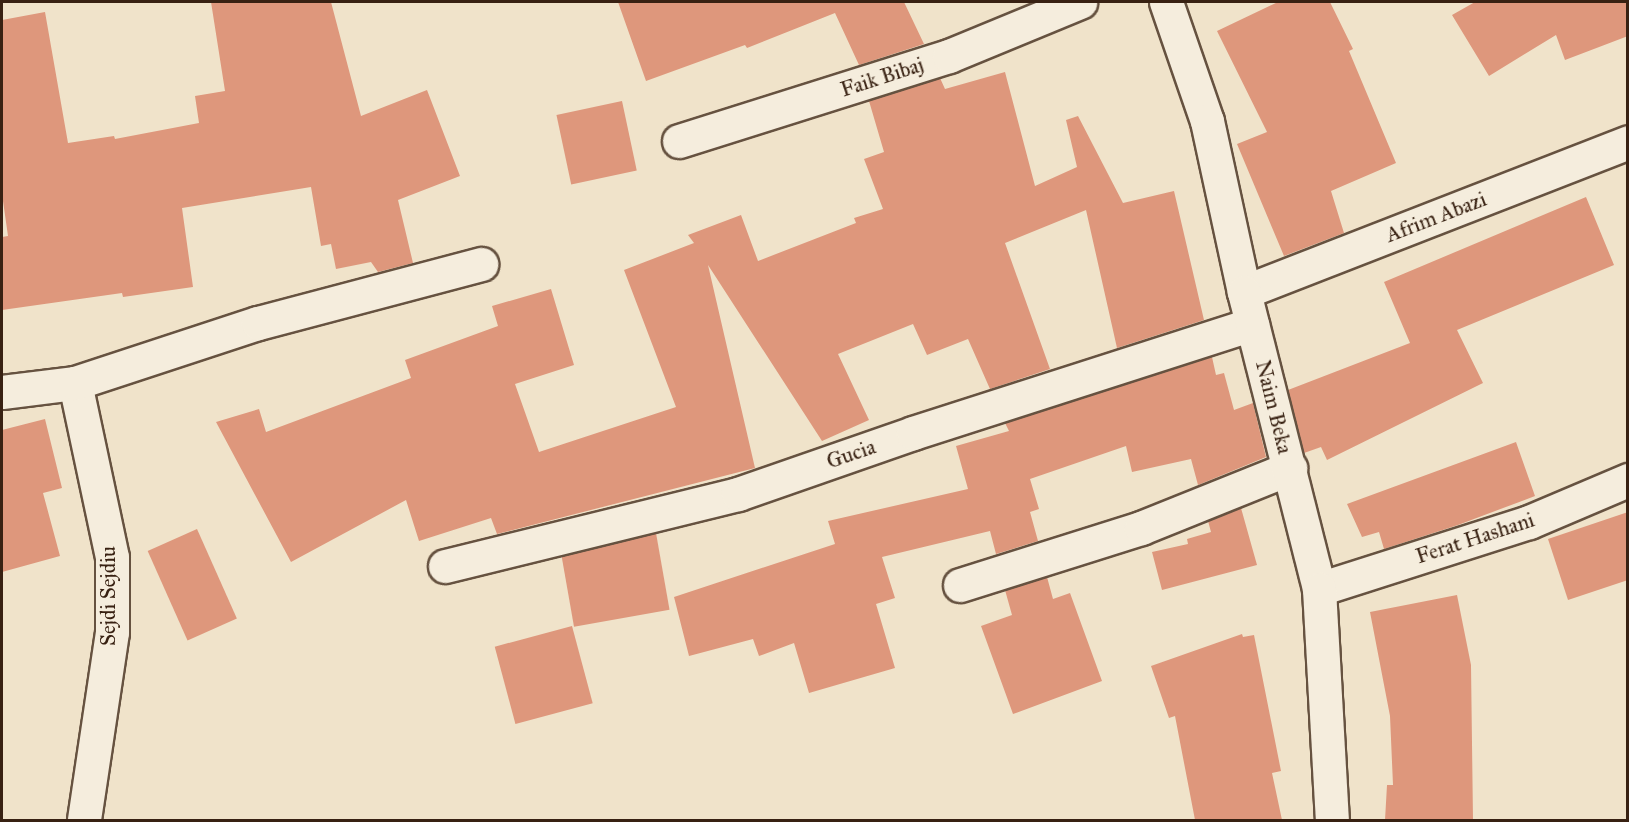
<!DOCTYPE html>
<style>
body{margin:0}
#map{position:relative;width:1629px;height:822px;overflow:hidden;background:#f0e3ca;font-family:"IM FELL Great Primer",serif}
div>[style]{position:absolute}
.building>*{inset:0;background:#de977c;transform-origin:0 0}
.roads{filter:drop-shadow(2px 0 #665240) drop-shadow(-2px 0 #665240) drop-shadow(0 2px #665240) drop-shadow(0 -2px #665240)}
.street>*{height:33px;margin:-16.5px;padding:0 16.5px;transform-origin:16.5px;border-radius:16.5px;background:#f5eddd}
.secondary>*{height:33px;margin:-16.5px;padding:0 16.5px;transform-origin:16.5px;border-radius:16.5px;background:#f5eddd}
span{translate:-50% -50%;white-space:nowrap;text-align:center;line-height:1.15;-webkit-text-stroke:4.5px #f5eddd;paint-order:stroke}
.street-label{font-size:21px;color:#382112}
.frame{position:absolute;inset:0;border:3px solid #382112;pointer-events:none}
</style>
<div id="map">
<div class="building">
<i style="clip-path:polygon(211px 2px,331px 2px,361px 116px,427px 90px,460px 176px,398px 200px,413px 263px,378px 272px,371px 262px,336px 269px,331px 244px,321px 246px,311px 187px,182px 208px,193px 287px,123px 297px,122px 293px,2px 310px,2px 237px,8px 236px,2px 194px,2px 20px,45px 12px,68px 143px,114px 136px,115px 139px,199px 123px,195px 96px,225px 91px)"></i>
<i style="clip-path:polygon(618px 2px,904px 2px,924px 44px,859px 65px,835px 13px,747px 48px,745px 45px,646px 81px)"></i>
<i style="clip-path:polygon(1278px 2px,1330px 2px,1353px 49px,1349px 51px,1396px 163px,1331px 191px,1344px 233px,1284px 256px,1237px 144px,1267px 132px,1217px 31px)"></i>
<i style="clip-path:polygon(1475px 2px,1628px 2px,1628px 36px,1565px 60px,1556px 35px,1489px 76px,1452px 15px)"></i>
<i style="clip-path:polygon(1005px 72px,1035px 186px,1077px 167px,1066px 120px,1078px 116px,1123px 203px,1174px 191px,1204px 320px,1117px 348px,1086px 210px,1005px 243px,1050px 369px,990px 389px,968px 339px,927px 355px,913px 324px,838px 354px,869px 420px,822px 441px,708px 265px,755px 468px,497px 534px,491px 518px,419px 541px,406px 500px,291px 562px,216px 422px,259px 409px,266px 432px,411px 378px,405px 360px,498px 326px,492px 306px,551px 289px,574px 365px,515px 384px,539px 452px,676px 407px,624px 270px,694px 243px,688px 235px,741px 215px,758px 261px,856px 223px,854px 218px,883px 209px,864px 159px,884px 152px,869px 101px,940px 78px,945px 89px)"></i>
<i style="left:622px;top:101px;width:71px;height:67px;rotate:78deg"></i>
<i style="clip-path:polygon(1586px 197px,1614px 265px,1457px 330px,1483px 383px,1327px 460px,1321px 447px,1304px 453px,1288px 390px,1410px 343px,1384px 282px)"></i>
<i style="clip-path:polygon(1212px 357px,1216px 375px,1224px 373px,1234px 410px,1253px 403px,1266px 457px,1198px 485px,1191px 459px,1132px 472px,1126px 446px,1030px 479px,1039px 509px,1030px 512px,1038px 541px,996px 554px,990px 531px,882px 557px,895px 598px,876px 604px,895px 668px,809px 693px,794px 643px,759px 656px,753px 639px,689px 656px,674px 597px,835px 544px,828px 521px,968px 489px,956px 446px,1009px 431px,1005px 423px)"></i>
<i style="clip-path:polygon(45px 419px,62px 488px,43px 493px,60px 556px,2px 572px,2px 430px)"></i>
<i style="clip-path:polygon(1516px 442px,1535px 496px,1458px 525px,1384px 549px,1379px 532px,1362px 537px,1347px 504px)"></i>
<i style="clip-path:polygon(1241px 508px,1257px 565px,1162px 590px,1152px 552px,1188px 544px,1187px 539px,1211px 532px,1208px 521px)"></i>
<i style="clip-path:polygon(1628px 512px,1628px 580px,1568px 600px,1548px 539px)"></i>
<i style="left:197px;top:529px;width:98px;height:54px;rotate:66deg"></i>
<i style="left:656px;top:533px;width:78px;height:97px;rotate:80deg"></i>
<i style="clip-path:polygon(1047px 577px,1053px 599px,1070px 593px,1102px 681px,1013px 714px,981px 626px,1012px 615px,1005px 590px)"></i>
<i style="clip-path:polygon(1457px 595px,1471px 665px,1473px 820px,1385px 820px,1387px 785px,1393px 785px,1390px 716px,1370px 612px)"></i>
<i style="left:572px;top:626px;width:80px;height:80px;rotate:75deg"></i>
<i style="clip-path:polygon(1242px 634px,1243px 637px,1254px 635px,1281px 771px,1272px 773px,1282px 820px,1195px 820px,1175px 716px,1169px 718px,1151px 666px)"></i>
</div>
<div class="roads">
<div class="street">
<i style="left:679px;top:141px;width:283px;rotate:-17.5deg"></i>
<i style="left:949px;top:56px;width:142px;rotate:-22.4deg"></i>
<i style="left:1244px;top:292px;width:412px;rotate:-21.3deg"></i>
<i style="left:75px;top:383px;width:178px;rotate:78deg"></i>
<i style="left:112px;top:557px;width:75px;rotate:90deg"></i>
<i style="left:112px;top:632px;width:190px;rotate:98.5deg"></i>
<i style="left:2px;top:392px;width:74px;rotate:-7deg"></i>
<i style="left:75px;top:383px;width:193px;rotate:-18.2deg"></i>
<i style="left:258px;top:323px;width:231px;rotate:-14.8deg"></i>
<i style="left:445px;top:566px;width:302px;rotate:-13.8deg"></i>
<i style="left:738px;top:494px;width:185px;rotate:-19.2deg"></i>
<i style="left:913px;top:433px;width:356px;rotate:-17.8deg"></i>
<i style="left:960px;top:585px;width:190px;rotate:-17.5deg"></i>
<i style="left:1141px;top:528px;width:161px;rotate:-21.9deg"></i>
<i style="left:1319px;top:589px;width:220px;rotate:-17.7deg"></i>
<i style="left:1529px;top:522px;width:108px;rotate:-23deg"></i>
</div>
<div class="secondary">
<i style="left:1166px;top:2px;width:126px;rotate:71deg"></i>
<i style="left:1207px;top:121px;width:175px;rotate:77.8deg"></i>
<i style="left:1244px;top:292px;width:306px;rotate:75.8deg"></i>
<i style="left:1319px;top:589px;width:231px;rotate:86.8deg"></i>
</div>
</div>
<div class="street-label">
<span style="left:882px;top:77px;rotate:-18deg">Faik Bibaj</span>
<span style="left:1436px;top:217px;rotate:-21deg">Afrim Abazi</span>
<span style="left:1274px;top:407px;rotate:76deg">Naim Beka</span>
<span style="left:851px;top:454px;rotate:-19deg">Gucia</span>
<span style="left:1475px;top:538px;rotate:-18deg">Ferat Hashani</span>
<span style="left:108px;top:596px;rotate:-90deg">Sejdi Sejdiu</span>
</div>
<div class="frame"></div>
</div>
